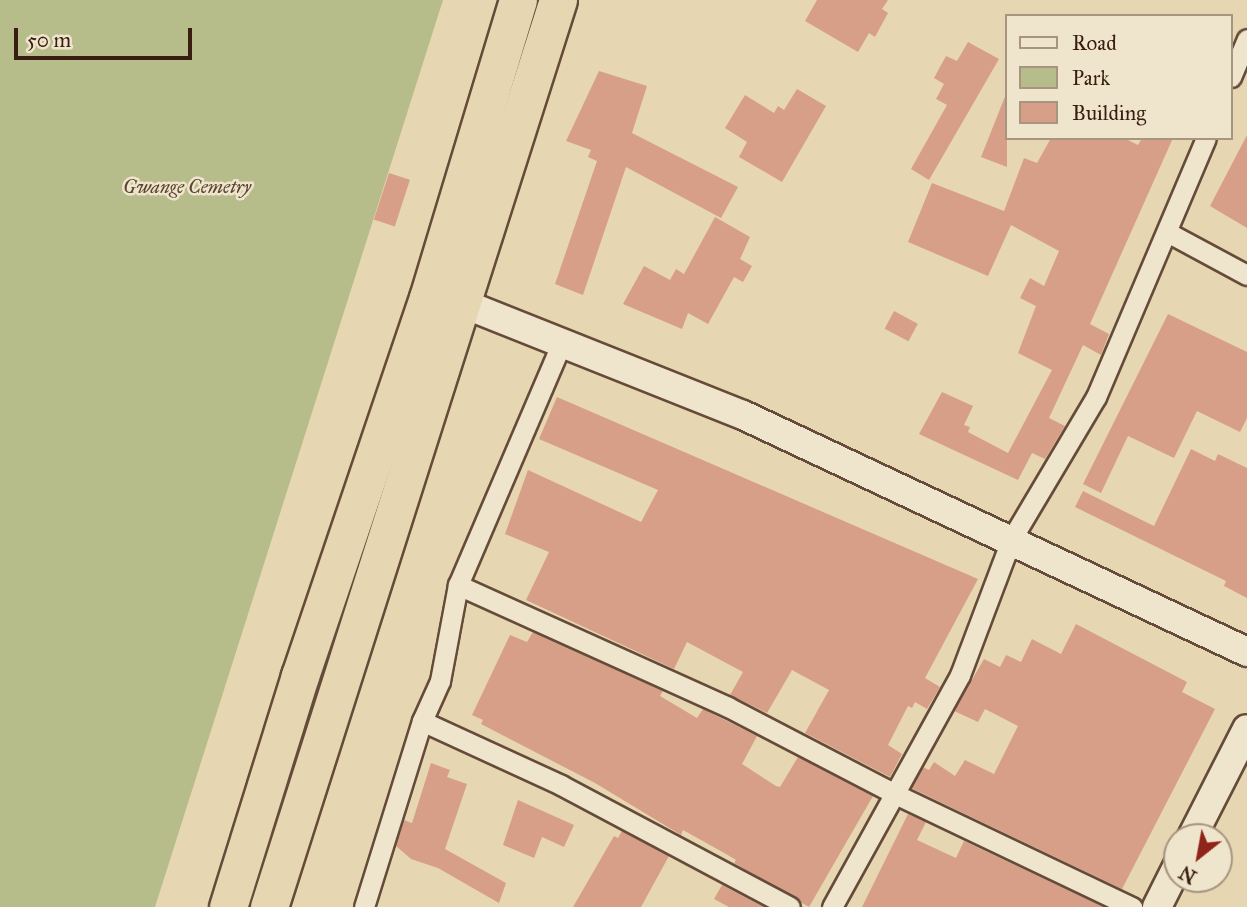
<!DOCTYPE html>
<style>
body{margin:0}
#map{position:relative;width:1247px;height:907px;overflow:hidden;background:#e6d6b1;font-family:"IM FELL Great Primer",serif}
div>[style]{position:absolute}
.green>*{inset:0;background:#b7bd8a}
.building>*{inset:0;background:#d89f88;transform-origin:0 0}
.roads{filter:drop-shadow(2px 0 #654b39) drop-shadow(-2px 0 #654b39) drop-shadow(0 2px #654b39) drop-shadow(0 -2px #654b39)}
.street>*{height:19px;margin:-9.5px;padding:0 9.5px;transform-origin:9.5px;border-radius:9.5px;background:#efe4cc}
.secondary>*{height:28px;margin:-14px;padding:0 14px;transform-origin:14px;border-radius:14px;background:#efe4cc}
.highway>*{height:37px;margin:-18.5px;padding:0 18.5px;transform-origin:18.5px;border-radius:18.5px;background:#e6d6b1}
span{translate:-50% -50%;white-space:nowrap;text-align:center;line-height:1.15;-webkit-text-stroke:5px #efe4cc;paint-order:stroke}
.park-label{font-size:19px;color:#59452f;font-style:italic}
.legend{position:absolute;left:1005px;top:14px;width:228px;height:126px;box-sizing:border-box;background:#efe4cc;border:2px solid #a79481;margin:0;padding:9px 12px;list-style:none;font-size:21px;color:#3a1d11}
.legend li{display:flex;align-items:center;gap:14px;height:35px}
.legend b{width:35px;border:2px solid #a79481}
.north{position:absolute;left:1163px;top:823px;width:70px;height:70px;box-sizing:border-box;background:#efe4cc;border:2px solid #a79481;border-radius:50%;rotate:211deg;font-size:19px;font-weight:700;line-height:28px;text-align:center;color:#3a1d11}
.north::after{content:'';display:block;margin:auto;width:24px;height:32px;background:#8f2418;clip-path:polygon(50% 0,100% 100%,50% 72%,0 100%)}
.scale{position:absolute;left:14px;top:28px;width:178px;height:32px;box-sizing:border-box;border:4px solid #3a1d11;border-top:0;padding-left:9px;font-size:21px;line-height:24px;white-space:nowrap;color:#3a1d11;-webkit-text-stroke:5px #efe4cc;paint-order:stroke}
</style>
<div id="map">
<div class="green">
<i style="clip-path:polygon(0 0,443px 0,155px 907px,0 907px)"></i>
</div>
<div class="building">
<i style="clip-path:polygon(817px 0,888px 0,882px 9px,888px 13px,875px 37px,869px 33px,858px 52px,805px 21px)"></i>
<i style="clip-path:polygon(968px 42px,999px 59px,929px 180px,911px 169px,947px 105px,936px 99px,944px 84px,934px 78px,946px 56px,957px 61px)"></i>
<i style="clip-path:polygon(599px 71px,647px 86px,632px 133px,738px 187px,721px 218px,626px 167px,583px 295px,555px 284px,597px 161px,588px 157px,591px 150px,566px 141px)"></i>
<i style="clip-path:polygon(797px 89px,826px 106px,782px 182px,739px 157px,747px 142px,725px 128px,745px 95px,774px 113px,778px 106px,784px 110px)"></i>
<i style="clip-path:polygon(1006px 94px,1007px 94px,1007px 167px,981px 157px)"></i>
<i style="clip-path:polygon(1247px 135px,1247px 228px,1210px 206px)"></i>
<i style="clip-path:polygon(1051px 138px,1124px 138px,1138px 145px,1142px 138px,1173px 138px,1090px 324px,1109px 334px,1101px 355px,1083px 345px,1049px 418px,1065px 426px,1045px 459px,1032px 453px,1018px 480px,919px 434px,942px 392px,973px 406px,964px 425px,970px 427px,968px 432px,1008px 453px,1052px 370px,1018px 353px,1036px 306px,1020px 298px,1030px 278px,1044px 286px,1059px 251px,1011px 225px,988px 276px,908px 242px,932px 183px,1004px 211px,1024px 158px,1037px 163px)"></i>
<i style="left:389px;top:173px;width:22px;height:49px;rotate:18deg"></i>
<i style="clip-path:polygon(715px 217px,750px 237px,740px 259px,752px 266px,743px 282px,734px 277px,708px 324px,688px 313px,682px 329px,623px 304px,644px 266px,670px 280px,676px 269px,684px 274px)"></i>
<i style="left:894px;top:311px;width:27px;height:20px;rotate:28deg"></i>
<i style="clip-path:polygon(1168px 314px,1247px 352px,1247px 418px,1240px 432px,1197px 411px,1174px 458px,1128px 436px,1101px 493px,1083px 484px)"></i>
<i style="clip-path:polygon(557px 397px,978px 579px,925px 678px,940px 687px,927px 709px,915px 702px,912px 708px,908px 706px,888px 745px,902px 754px,890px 777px,805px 733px,829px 690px,792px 670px,767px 713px,730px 695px,743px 672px,687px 642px,674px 669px,526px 600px,549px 552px,505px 534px,528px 470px,641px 522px,658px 490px,539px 439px)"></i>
<i style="clip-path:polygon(1191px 449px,1215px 461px,1218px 454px,1247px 468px,1247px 598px,1224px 586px,1226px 581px,1075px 507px,1083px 491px,1154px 526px)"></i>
<i style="clip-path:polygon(1076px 624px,1187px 682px,1182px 692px,1215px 709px,1122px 889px,911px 788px,923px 767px,929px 770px,934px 762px,955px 776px,965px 760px,994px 774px,1018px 726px,985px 709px,978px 722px,954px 711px,984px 659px,1000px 667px,1006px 655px,1021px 662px,1032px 639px,1061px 654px)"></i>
<i style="clip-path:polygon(533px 632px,663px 691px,660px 696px,697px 718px,703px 709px,757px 736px,742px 764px,776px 786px,780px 787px,798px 757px,873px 796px,809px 907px,734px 863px,736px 860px,726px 854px,683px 830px,681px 835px,595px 783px,481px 724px,483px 720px,472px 715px,510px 635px,527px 642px)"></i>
<i style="clip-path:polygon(431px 763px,450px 770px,447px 777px,467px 784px,445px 849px,506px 883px,499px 903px,438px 868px,411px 859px,396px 846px,404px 820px,412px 823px)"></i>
<i style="clip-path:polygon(518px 800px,574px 825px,564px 847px,542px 837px,534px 858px,503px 845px)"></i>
<i style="clip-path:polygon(908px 814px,926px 822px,917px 840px,956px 858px,964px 841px,1104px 907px,862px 907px)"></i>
<i style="clip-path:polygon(622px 831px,669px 856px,641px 907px,573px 907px,614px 836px,618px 838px)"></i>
<i style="clip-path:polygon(722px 885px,764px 907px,729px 907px,714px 899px)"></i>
</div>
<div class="roads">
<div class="street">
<i style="left:1231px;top:77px;width:41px;rotate:-67.2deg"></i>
<i style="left:1167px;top:232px;width:91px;rotate:28.3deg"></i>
<i style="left:458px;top:585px;width:296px;rotate:24.3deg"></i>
<i style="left:728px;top:707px;width:188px;rotate:27.5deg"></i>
<i style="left:895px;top:794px;width:263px;rotate:25.5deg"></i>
<i style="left:422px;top:721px;width:153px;rotate:24.7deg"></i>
<i style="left:561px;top:785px;width:259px;rotate:28deg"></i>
<i style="left:364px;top:907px;width:195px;rotate:-72.7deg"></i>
<i style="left:422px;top:721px;width:44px;rotate:-65.8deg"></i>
<i style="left:440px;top:681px;width:98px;rotate:-79.4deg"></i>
<i style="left:458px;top:585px;width:264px;rotate:-66.8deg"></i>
<i style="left:832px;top:907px;width:265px;rotate:-61.1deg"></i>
<i style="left:960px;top:675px;width:144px;rotate:-69.3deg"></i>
<i style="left:1011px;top:540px;width:166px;rotate:-59.3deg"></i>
<i style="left:1096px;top:397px;width:281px;rotate:-67deg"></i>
</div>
<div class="secondary">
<i style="left:442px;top:300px;width:22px;rotate:10deg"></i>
<i style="left:464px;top:304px;width:300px;rotate:21.7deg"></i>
<i style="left:743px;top:415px;width:557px;rotate:25.18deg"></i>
<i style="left:1192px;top:837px;width:121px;rotate:-63deg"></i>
<i style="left:1157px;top:907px;width:45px;rotate:-63.4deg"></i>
</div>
<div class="highway">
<i style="left:228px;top:907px;width:242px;rotate:-72.7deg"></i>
<i style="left:300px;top:676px;width:399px;rotate:-71.3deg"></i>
<i style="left:428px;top:298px;width:311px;rotate:-73.2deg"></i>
<i style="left:269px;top:907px;width:952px;rotate:-72.33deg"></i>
</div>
</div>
<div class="park-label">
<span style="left:187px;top:187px">Gwange Cemetry</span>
</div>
<ul class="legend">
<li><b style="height:9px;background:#efe4cc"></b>Road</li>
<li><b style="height:19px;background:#b7bd8a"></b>Park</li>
<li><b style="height:19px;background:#d89f88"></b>Building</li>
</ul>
<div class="north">N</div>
<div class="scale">50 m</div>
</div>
